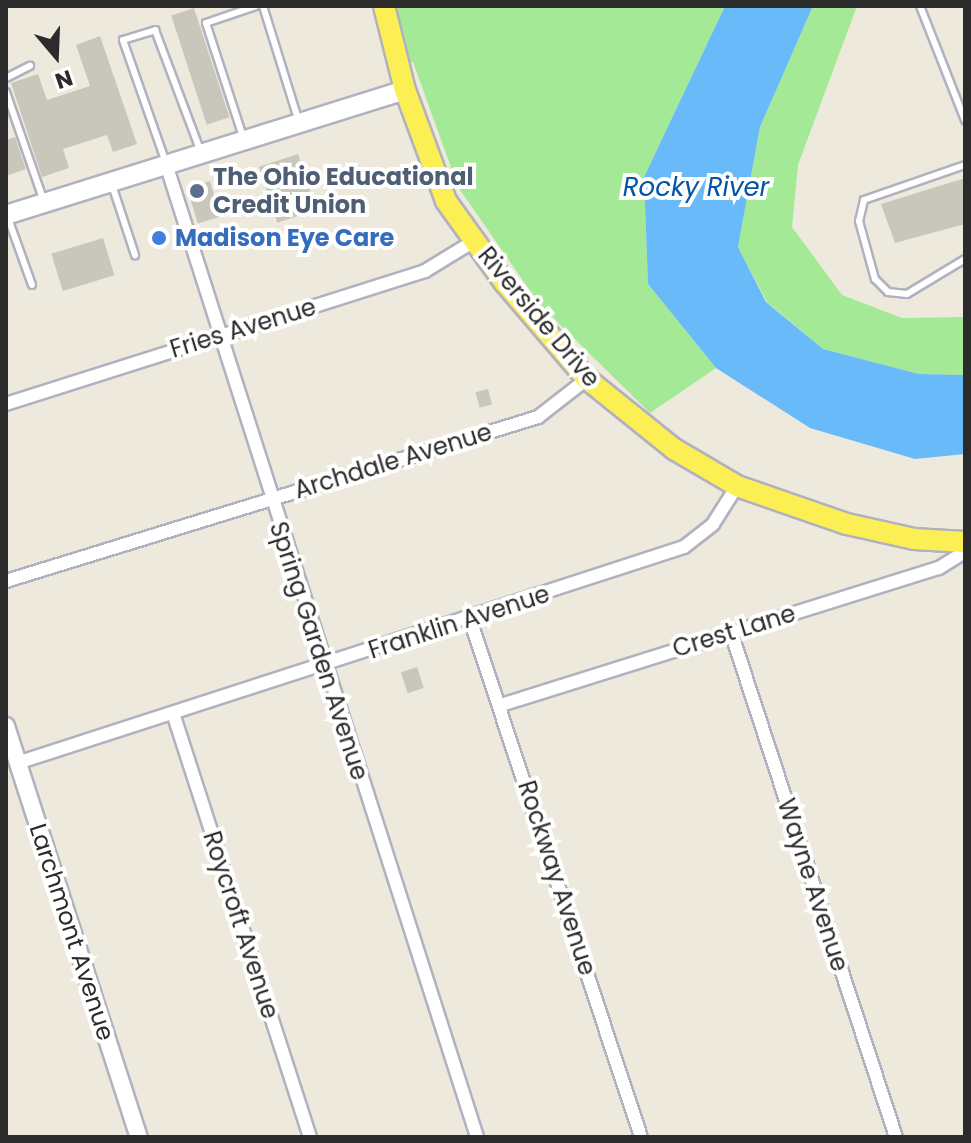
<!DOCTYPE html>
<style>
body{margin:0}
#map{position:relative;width:971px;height:1143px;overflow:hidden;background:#eee9dd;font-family:Poppins,sans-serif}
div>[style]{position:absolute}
.green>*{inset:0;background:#a4e995}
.water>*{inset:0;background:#68bbf8}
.building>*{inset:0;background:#c9c7bb;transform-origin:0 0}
.roads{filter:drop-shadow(2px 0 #b1b1c0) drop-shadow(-2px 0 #b1b1c0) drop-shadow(0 2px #b1b1c0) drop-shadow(0 -2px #b1b1c0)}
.service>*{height:6px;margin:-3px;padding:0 3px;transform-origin:3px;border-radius:3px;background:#fff}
.minor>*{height:12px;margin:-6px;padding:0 6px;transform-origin:6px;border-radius:6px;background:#fff}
.tertiary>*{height:16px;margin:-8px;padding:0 8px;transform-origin:8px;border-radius:8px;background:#fff}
.secondary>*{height:18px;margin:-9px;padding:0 9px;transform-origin:9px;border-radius:9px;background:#fff}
.primary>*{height:20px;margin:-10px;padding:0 10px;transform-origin:10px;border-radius:10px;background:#fcef54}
.dots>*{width:22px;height:22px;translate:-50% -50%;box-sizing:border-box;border:4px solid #fff;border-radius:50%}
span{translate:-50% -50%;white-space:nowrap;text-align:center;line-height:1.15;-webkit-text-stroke:8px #fff;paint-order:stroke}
.service-label{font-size:24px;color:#4e5e75;font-weight:700}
.left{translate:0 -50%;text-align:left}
.shop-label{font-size:24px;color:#366cbe;font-weight:700}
.street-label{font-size:24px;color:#2b2b2b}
.water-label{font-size:26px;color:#0355a8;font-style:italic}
.frame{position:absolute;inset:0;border:8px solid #2b2b2b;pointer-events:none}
.north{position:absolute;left:16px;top:16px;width:80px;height:80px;-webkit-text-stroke:6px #fff;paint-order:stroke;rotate:161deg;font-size:22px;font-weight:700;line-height:32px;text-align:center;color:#2b2b2b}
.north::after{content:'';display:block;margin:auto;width:28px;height:36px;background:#2b2b2b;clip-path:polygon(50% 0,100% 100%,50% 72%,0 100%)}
</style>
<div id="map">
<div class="green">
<i style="clip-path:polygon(385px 6px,725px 6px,644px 177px,648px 284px,716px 368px,650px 413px,540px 305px,458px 187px,413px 62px,400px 66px)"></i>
<i style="clip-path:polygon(813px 6px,857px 6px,798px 165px,792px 227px,842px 295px,902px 318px,965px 317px,965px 375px,919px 374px,823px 349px,767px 302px,738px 247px,760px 127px)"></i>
</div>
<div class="water">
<i style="clip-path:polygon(725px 6px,813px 6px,760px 127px,738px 247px,766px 302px,823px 349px,919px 374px,965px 375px,965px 454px,915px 459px,810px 428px,716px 368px,648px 284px,644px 177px)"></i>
</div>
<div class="building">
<i style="left:194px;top:8px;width:115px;height:24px;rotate:72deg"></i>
<i style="clip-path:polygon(100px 36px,137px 144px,113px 152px,107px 135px,63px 149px,69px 168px,42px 177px,11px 83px,38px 74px,47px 100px,90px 86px,76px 45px)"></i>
<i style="clip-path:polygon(15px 137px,26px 169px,6px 176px,6px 140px)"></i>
<i style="left:298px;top:154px;width:59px;height:41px;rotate:72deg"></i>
<i style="clip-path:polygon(965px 178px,965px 224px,895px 243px,881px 204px)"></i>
<i style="left:210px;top:181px;width:37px;height:24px;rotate:73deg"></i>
<i style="left:103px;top:238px;width:39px;height:54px;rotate:73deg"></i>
<i style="left:488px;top:389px;width:16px;height:13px;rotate:75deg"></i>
<i style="left:417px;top:667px;width:22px;height:17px;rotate:72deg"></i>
</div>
<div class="roads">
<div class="service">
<i style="left:263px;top:6px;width:118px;rotate:72.8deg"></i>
<i style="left:920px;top:6px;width:123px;rotate:68.5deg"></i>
<i style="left:6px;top:78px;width:27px;rotate:-27deg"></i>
<i style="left:6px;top:92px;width:113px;rotate:70.9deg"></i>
<i style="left:244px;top:140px;width:123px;rotate:-108deg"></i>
<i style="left:206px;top:23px;width:53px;rotate:-18.8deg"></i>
<i style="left:165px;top:160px;width:127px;rotate:-109.3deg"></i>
<i style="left:123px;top:40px;width:34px;rotate:-17deg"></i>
<i style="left:155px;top:30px;width:128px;rotate:69.4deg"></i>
<i style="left:965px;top:165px;width:107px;rotate:160.9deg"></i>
<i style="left:864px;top:200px;width:22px;rotate:103deg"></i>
<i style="left:859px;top:221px;width:60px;rotate:74.6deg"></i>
<i style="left:875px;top:279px;width:18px;rotate:45deg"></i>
<i style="left:888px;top:292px;width:19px;rotate:6deg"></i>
<i style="left:907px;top:294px;width:68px;rotate:-31.1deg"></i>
<i style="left:112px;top:185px;width:74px;rotate:71.8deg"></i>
<i style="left:8px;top:218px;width:71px;rotate:70.3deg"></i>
</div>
<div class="minor">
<i style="left:166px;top:164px;width:1021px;rotate:72.27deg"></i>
<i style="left:6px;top:404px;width:440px;rotate:-17.6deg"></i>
<i style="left:425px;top:271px;width:57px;rotate:-31.5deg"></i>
<i style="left:6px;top:581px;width:557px;rotate:-17.13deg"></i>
<i style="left:538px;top:417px;width:62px;rotate:-37.8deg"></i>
<i style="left:470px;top:619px;width:545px;rotate:71.73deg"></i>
<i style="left:731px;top:632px;width:531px;rotate:71.91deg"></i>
<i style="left:501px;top:705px;width:459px;rotate:-17.4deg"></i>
<i style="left:939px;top:568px;width:31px;rotate:-32deg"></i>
<i style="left:173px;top:713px;width:446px;rotate:72.1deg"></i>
<i style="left:17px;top:763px;width:701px;rotate:-17.94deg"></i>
<i style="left:684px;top:547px;width:37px;rotate:-38deg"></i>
<i style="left:713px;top:524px;width:45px;rotate:-57.7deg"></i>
</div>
<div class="tertiary">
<i style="left:6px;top:726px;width:432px;rotate:72.1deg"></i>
</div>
<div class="secondary">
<i style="left:6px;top:215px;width:418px;rotate:-17.4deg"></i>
</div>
<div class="primary">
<i style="left:384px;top:6px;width:87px;rotate:76deg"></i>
<i style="left:405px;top:90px;width:118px;rotate:69.7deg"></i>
<i style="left:446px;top:201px;width:101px;rotate:54.3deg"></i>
<i style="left:505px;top:283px;width:126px;rotate:49.5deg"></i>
<i style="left:587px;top:379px;width:112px;rotate:38.8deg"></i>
<i style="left:674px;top:449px;width:73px;rotate:30.4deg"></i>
<i style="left:737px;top:486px;width:116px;rotate:19.1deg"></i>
<i style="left:847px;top:524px;width:69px;rotate:12.6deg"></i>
<i style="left:914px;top:539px;width:51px;rotate:3.4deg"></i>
</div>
</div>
<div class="dots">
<i style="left:197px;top:191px;background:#5c6f8a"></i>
<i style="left:159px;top:238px;background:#3f7fe0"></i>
</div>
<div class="service-label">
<span class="left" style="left:213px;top:191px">The Ohio Educational<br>Credit Union</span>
</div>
<div class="shop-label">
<span class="left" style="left:175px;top:238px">Madison Eye Care</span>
</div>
<div class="street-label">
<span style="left:539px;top:317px;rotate:50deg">Riverside Drive</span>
<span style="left:243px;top:328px;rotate:-17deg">Fries Avenue</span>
<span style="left:393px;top:461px;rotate:-17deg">Archdale Avenue</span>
<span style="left:459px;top:622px;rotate:-18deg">Franklin Avenue</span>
<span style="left:734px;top:631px;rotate:-17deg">Crest Lane</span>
<span style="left:319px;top:651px;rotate:72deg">Spring Garden Avenue</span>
<span style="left:557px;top:878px;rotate:72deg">Rockway Avenue</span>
<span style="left:813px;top:885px;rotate:72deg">Wayne Avenue</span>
<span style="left:241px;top:925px;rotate:72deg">Roycroft Avenue</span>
<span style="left:72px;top:932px;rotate:72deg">Larchmont Avenue</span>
</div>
<div class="water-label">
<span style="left:696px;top:188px">Rocky River</span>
</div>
<div class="frame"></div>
<div class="north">N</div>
</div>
